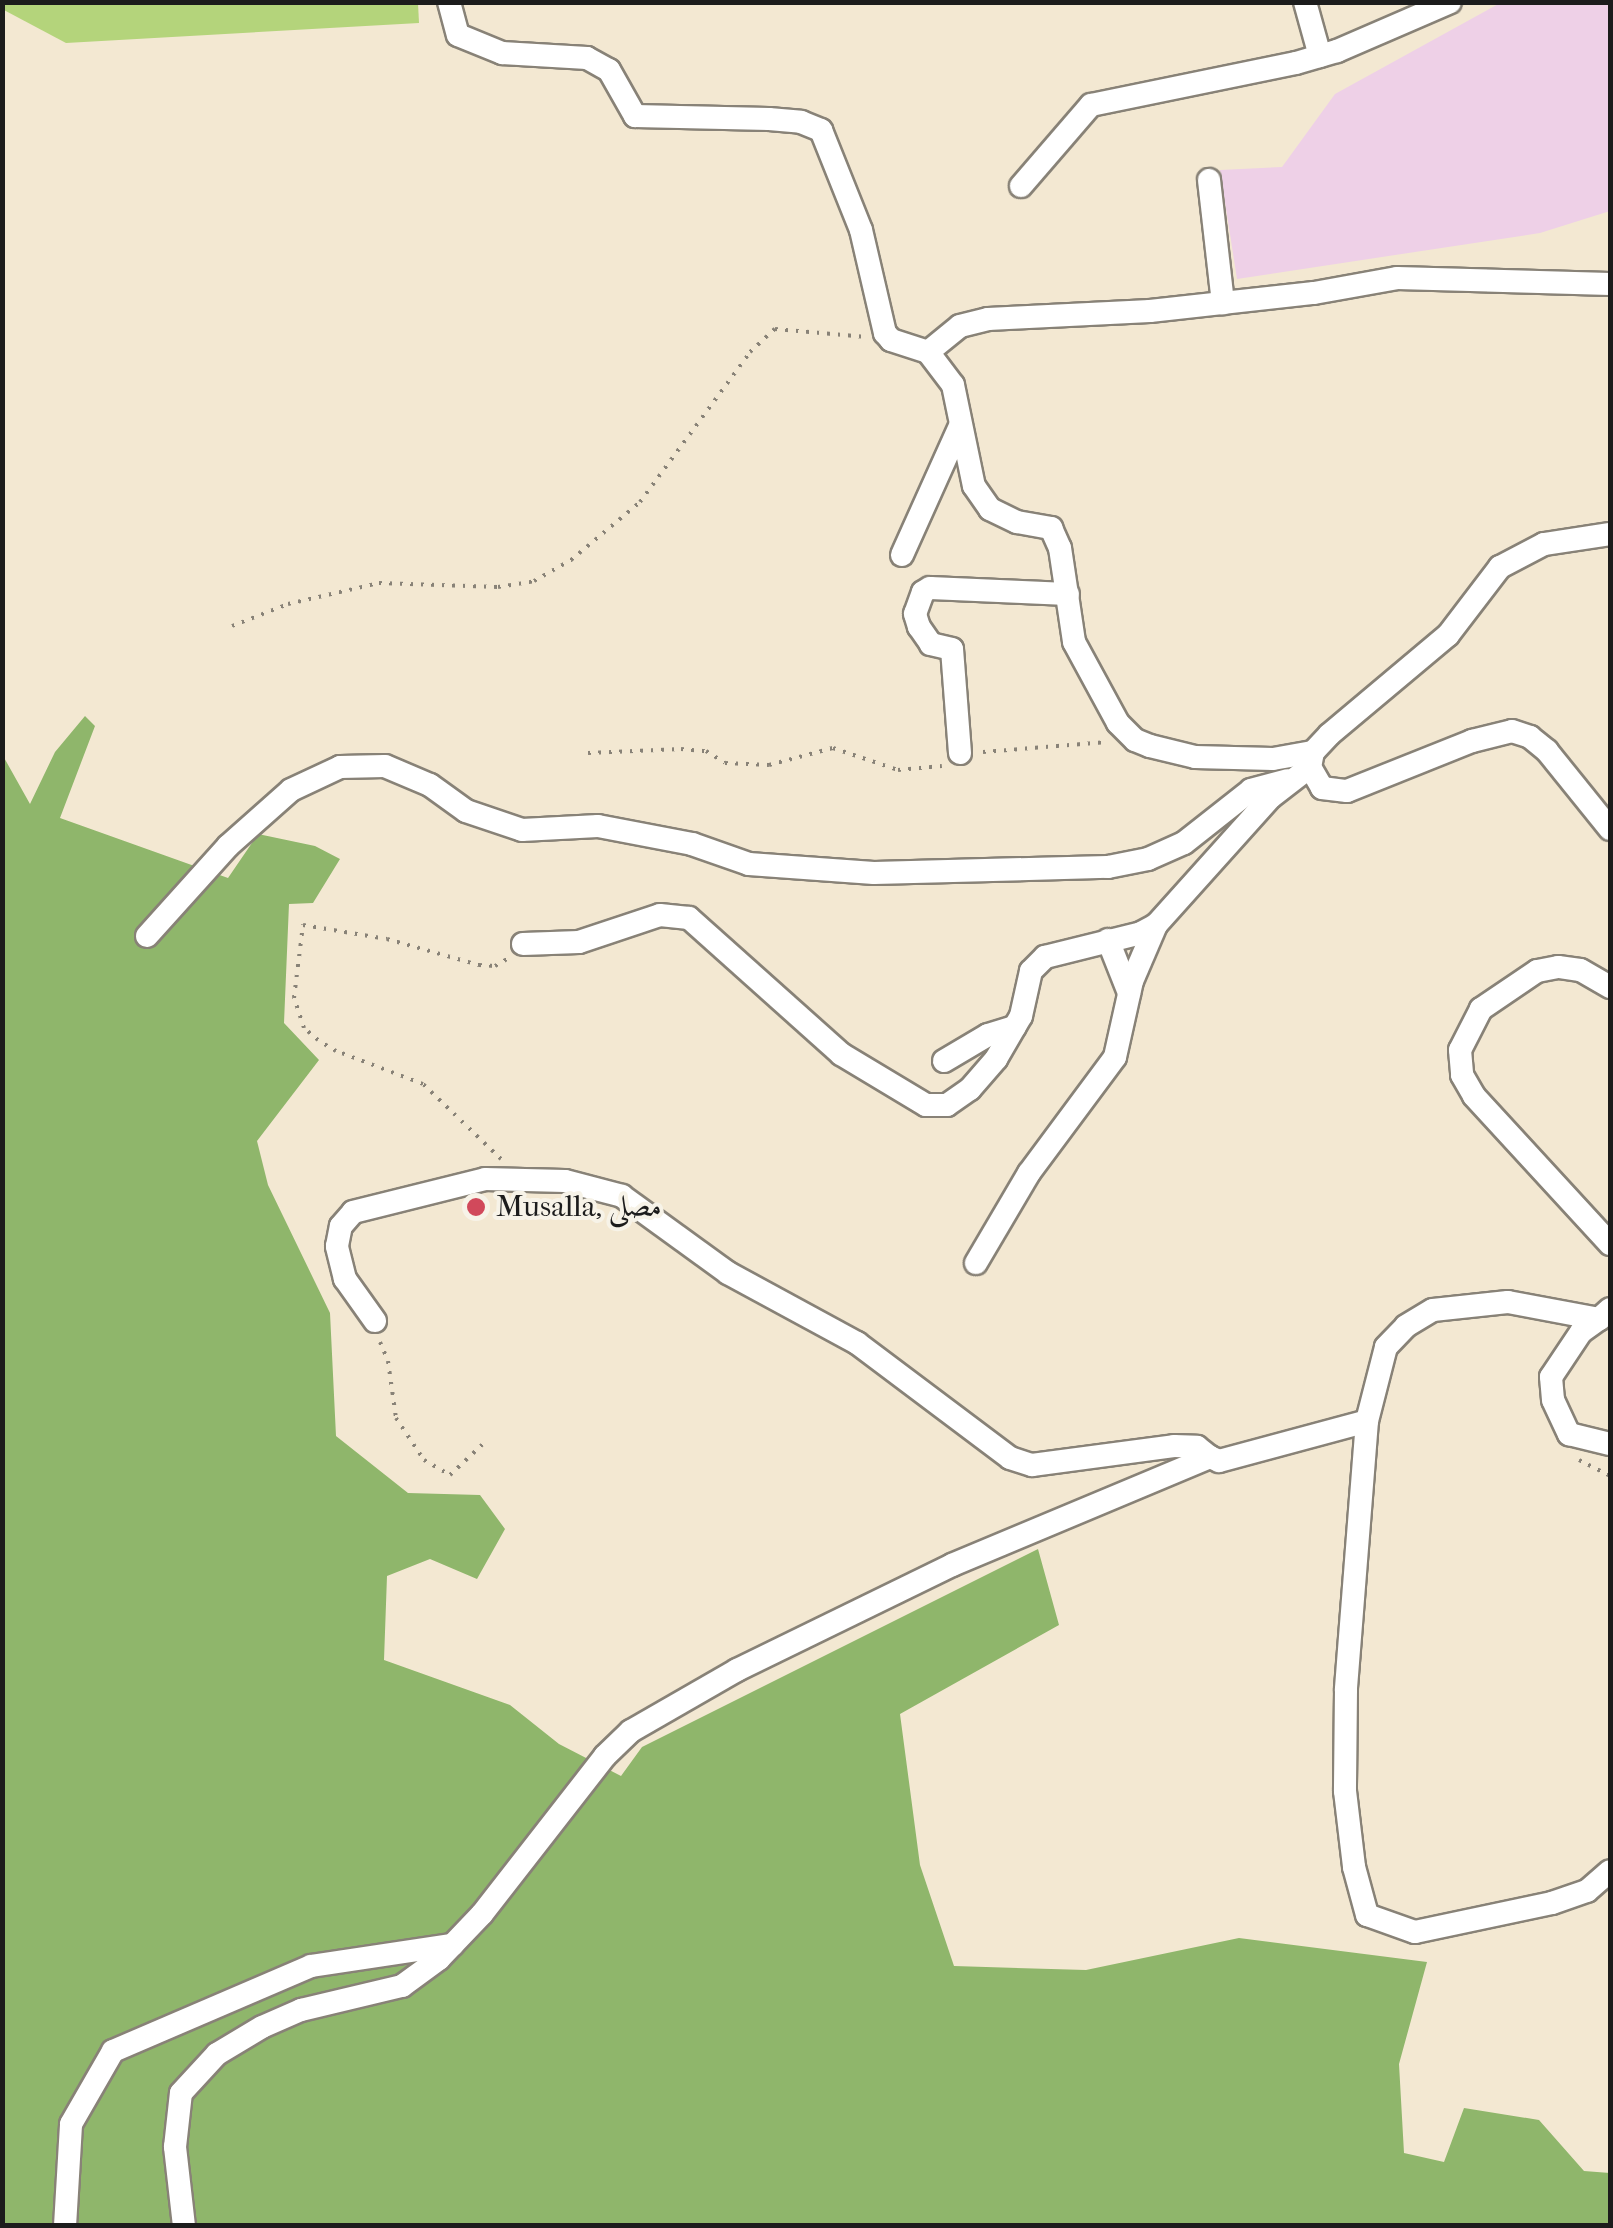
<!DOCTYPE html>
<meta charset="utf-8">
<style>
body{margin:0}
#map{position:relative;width:1613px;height:2228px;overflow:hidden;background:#f3e8d2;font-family:"IM FELL French Canon",Amiri,serif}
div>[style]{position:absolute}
.built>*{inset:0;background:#eed0e7}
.green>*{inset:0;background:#b4d47b}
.forest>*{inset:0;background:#8fb66b}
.path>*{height:4px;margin-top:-2px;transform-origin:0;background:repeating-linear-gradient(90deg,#888277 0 2.5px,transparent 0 10.5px)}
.roads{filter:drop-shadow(2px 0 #888277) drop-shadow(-2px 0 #888277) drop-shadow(0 2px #888277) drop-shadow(0 -2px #888277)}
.minor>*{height:22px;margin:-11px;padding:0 11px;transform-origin:11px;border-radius:11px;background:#fff}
.dots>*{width:28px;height:28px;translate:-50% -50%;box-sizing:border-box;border:5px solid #f7f3e8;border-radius:50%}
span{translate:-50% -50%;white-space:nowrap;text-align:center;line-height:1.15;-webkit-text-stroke:8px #f7f3e8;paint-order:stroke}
.poi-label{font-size:30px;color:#1c1c1c}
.left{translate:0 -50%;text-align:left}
.frame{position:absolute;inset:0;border:5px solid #1c1c1c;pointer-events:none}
</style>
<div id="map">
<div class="built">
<i style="clip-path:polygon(1502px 2px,1610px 3px,1610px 211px,1540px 233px,1237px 279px,1220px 170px,1282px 167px,1335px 94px)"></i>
</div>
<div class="green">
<i style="clip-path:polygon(418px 3px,419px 23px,66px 43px,2px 9px,3px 2px)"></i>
</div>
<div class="forest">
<i style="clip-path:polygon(85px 716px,95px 726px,60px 818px,228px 878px,258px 834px,315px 846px,340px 859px,313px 903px,289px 904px,284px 1023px,319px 1060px,257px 1141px,268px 1185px,330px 1313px,336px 1436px,408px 1493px,480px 1495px,505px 1529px,477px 1579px,430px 1559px,387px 1576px,384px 1660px,510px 1705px,559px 1744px,621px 1776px,642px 1747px,1038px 1549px,1059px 1625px,900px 1714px,920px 1865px,954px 1966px,1086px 1970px,1239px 1938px,1427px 1962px,1399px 2064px,1404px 2153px,1444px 2162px,1464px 2108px,1539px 2120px,1584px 2171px,1610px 2173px,1610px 2225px,3px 2225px,2px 754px,30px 804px,55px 752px)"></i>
</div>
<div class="path">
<i style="left:232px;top:626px;width:60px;rotate:-21.4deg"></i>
<i style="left:288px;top:604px;width:93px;rotate:-13deg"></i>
<i style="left:379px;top:583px;width:119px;rotate:1.9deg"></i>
<i style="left:498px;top:587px;width:36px;rotate:-9deg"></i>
<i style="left:534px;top:581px;width:43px;rotate:-29.6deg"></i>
<i style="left:571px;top:560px;width:90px;rotate:-40deg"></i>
<i style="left:640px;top:502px;width:186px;rotate:-53.7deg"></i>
<i style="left:750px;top:352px;width:34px;rotate:-43deg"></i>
<i style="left:775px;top:329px;width:92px;rotate:5deg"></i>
<i style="left:983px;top:752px;width:125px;rotate:-4.6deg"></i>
<i style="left:588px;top:753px;width:93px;rotate:-2.5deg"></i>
<i style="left:681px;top:749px;width:25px;rotate:5deg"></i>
<i style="left:706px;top:751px;width:22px;rotate:32deg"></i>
<i style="left:725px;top:763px;width:44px;rotate:2.6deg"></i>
<i style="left:769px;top:765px;width:66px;rotate:-14.9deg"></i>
<i style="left:833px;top:748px;width:69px;rotate:18.7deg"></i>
<i style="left:898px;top:770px;width:44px;rotate:-5.2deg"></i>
<i style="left:501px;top:1159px;width:108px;rotate:-136.1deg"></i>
<i style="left:423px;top:1084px;width:93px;rotate:-159.2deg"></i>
<i style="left:336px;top:1051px;width:21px;rotate:-149deg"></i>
<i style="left:318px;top:1040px;width:18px;rotate:-139deg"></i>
<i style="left:304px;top:1028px;width:32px;rotate:-108deg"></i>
<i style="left:294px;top:998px;width:74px;rotate:-83deg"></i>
<i style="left:303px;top:925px;width:85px;rotate:9.5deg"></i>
<i style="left:387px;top:939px;width:96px;rotate:15.8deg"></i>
<i style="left:479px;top:965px;width:16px;rotate:4deg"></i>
<i style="left:495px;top:966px;width:16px;rotate:-30deg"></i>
<i style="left:380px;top:1342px;width:21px;rotate:67deg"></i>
<i style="left:388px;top:1361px;width:58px;rotate:82deg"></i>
<i style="left:396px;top:1418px;width:50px;rotate:56.3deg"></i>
<i style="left:424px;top:1460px;width:30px;rotate:30deg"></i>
<i style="left:450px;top:1475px;width:47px;rotate:-43.3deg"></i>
<i style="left:1579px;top:1460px;width:35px;rotate:27deg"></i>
</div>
<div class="roads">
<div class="minor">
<i style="left:449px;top:2px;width:34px;rotate:75deg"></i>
<i style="left:458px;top:35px;width:48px;rotate:22.2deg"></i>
<i style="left:502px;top:53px;width:85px;rotate:3.4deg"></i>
<i style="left:587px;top:58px;width:25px;rotate:29deg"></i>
<i style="left:609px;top:70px;width:53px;rotate:60.5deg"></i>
<i style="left:635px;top:116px;width:134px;rotate:1.3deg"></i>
<i style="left:769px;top:119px;width:32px;rotate:5deg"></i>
<i style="left:801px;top:122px;width:22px;rotate:22deg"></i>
<i style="left:821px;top:130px;width:108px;rotate:68.2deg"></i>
<i style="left:861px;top:230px;width:106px;rotate:76.9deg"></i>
<i style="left:885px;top:333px;width:9px;rotate:49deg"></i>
<i style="left:891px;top:340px;width:39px;rotate:18deg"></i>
<i style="left:928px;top:352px;width:41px;rotate:52.9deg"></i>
<i style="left:953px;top:385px;width:103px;rotate:78.3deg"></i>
<i style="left:974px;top:486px;width:28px;rotate:55deg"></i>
<i style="left:990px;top:509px;width:30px;rotate:26deg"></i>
<i style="left:1017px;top:522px;width:35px;rotate:10deg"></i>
<i style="left:1051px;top:528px;width:22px;rotate:66deg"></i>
<i style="left:1060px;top:548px;width:95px;rotate:81.5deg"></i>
<i style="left:1074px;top:642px;width:92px;rotate:61.5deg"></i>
<i style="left:1118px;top:723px;width:24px;rotate:45deg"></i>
<i style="left:1135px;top:740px;width:16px;rotate:22deg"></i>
<i style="left:1150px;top:746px;width:46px;rotate:13.7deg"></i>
<i style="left:1195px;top:757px;width:78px;rotate:1.5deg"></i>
<i style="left:1273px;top:759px;width:41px;rotate:-9.9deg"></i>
<i style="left:1305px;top:2px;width:56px;rotate:74.5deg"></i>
<i style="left:1209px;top:180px;width:124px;rotate:83.5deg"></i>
<i style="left:1021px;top:186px;width:107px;rotate:-49.2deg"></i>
<i style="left:1091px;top:105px;width:209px;rotate:-11.6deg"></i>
<i style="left:1296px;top:63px;width:43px;rotate:-16.3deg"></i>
<i style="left:1337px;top:51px;width:123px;rotate:-23.4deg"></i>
<i style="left:928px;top:352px;width:41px;rotate:-39.1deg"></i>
<i style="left:960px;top:326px;width:29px;rotate:-14deg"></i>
<i style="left:988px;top:319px;width:162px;rotate:-2.8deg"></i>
<i style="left:1150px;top:311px;width:165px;rotate:-6.3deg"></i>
<i style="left:1314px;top:293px;width:84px;rotate:-10.2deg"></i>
<i style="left:1397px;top:278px;width:213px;rotate:1.6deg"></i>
<i style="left:1610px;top:534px;width:67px;rotate:171.4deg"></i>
<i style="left:1544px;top:544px;width:50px;rotate:152.4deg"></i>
<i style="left:1500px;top:567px;width:86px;rotate:127.4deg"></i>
<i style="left:1448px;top:635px;width:155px;rotate:140deg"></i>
<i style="left:1329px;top:735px;width:23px;rotate:133deg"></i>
<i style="left:1313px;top:752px;width:15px;rotate:101deg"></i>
<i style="left:1310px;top:767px;width:24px;rotate:60deg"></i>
<i style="left:1322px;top:788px;width:25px;rotate:7deg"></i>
<i style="left:1347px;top:791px;width:135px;rotate:-21.8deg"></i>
<i style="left:1472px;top:741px;width:41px;rotate:-14deg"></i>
<i style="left:1512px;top:731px;width:19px;rotate:18deg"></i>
<i style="left:1530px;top:737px;width:22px;rotate:39deg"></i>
<i style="left:1547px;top:751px;width:100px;rotate:51.1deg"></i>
<i style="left:902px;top:555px;width:141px;rotate:-65.8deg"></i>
<i style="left:960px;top:753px;width:104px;rotate:-94.4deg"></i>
<i style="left:952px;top:649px;width:22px;rotate:-167deg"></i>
<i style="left:931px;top:644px;width:21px;rotate:-125deg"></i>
<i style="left:919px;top:627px;width:14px;rotate:-107deg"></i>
<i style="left:915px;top:614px;width:23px;rotate:-70deg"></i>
<i style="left:923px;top:592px;width:8px;rotate:-30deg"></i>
<i style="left:930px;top:588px;width:138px;rotate:2.5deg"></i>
<i style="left:147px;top:936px;width:121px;rotate:-48deg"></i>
<i style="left:228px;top:846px;width:84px;rotate:-41.6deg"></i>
<i style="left:291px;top:790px;width:54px;rotate:-25.1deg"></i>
<i style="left:340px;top:767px;width:45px;rotate:-1.3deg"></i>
<i style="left:385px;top:766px;width:49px;rotate:22.9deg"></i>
<i style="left:430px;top:785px;width:44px;rotate:35.8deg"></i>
<i style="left:466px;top:811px;width:59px;rotate:18.7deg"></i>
<i style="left:522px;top:830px;width:76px;rotate:-3deg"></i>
<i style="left:598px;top:826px;width:96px;rotate:10.8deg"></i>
<i style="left:692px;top:844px;width:60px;rotate:19.3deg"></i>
<i style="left:749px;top:864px;width:125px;rotate:4.1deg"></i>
<i style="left:874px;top:873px;width:234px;rotate:-1.5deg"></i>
<i style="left:1108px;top:867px;width:41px;rotate:-11.3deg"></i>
<i style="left:1148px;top:859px;width:39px;rotate:-24deg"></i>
<i style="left:1184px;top:843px;width:85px;rotate:-38.3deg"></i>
<i style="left:1251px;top:790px;width:38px;rotate:-15deg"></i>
<i style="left:1108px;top:940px;width:57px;rotate:68.4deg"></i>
<i style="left:523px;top:944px;width:56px;rotate:-2deg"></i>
<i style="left:579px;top:942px;width:85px;rotate:-18.4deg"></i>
<i style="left:660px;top:915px;width:29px;rotate:6deg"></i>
<i style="left:689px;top:918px;width:204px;rotate:41.8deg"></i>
<i style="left:841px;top:1054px;width:99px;rotate:31deg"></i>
<i style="left:926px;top:1105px;width:21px"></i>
<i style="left:947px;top:1105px;width:28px;rotate:-35deg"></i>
<i style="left:970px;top:1089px;width:40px;rotate:-49deg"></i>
<i style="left:996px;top:1059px;width:50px;rotate:-59.8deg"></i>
<i style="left:1021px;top:1016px;width:46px;rotate:-77.5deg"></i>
<i style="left:1031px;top:971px;width:20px;rotate:-45deg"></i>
<i style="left:1045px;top:957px;width:99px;rotate:-14deg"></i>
<i style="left:1141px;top:933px;width:17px;rotate:-28deg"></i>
<i style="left:1156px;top:925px;width:172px;rotate:-48.1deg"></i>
<i style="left:1271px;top:797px;width:49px;rotate:-37.6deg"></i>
<i style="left:1610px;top:987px;width:34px;rotate:-150deg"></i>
<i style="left:1580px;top:970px;width:22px;rotate:-172deg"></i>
<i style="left:1558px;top:967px;width:21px;rotate:169deg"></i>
<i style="left:1537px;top:971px;width:68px;rotate:145.8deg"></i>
<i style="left:1481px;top:1009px;width:46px;rotate:117.1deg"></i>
<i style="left:1460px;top:1050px;width:25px;rotate:85deg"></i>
<i style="left:1462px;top:1075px;width:24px;rotate:60deg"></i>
<i style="left:1474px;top:1096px;width:201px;rotate:47.4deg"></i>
<i style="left:944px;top:1061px;width:51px;rotate:-30.6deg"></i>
<i style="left:988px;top:1035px;width:28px;rotate:-17deg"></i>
<i style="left:976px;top:1263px;width:104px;rotate:-59.5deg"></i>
<i style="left:1029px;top:1173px;width:144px;rotate:-53.4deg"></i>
<i style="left:1115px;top:1057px;width:78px;rotate:-77.4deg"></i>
<i style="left:1132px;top:981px;width:61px;rotate:-66.8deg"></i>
<i style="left:1599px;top:1319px;width:22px;rotate:144deg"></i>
<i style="left:1581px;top:1332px;width:54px;rotate:123.7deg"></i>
<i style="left:1551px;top:1377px;width:23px;rotate:85deg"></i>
<i style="left:1553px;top:1400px;width:38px;rotate:65deg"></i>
<i style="left:1569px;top:1434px;width:42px;rotate:13.7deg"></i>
<i style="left:375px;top:1321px;width:52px;rotate:-125.5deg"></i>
<i style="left:345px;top:1279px;width:34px;rotate:-104deg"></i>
<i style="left:337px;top:1246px;width:20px;rotate:-79deg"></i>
<i style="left:341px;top:1226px;width:18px;rotate:-49deg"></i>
<i style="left:353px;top:1212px;width:136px;rotate:-14deg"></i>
<i style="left:485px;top:1179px;width:80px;rotate:1.4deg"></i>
<i style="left:565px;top:1181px;width:59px;rotate:14.7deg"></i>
<i style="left:622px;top:1196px;width:131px;rotate:36deg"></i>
<i style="left:728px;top:1273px;width:147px;rotate:28.5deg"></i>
<i style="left:857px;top:1343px;width:191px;rotate:36.9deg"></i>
<i style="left:1010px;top:1458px;width:23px;rotate:18deg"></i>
<i style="left:1032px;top:1465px;width:143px;rotate:-7.6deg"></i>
<i style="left:1174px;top:1446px;width:23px;rotate:2deg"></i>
<i style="left:1197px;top:1447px;width:16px;rotate:38deg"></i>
<i style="left:1367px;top:1421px;width:270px;rotate:94.5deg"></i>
<i style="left:1346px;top:1690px;width:101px;rotate:90.6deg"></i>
<i style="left:1345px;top:1791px;width:77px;rotate:83.2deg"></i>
<i style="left:1354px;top:1867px;width:50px;rotate:74.8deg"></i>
<i style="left:1367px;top:1915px;width:51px;rotate:19.5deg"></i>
<i style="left:1415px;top:1932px;width:140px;rotate:-12deg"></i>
<i style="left:1552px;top:1903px;width:37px;rotate:-19deg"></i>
<i style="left:1587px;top:1891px;width:30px;rotate:-41deg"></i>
<i style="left:65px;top:2226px;width:102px;rotate:-86.6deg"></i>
<i style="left:71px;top:2124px;width:84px;rotate:-60.1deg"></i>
<i style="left:113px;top:2051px;width:215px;rotate:-23.2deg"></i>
<i style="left:311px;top:1966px;width:143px;rotate:-8.5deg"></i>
<i style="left:184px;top:2226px;width:80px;rotate:-96.5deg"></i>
<i style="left:175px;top:2147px;width:54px;rotate:-83.7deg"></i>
<i style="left:181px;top:2093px;width:53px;rotate:-47.3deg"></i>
<i style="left:217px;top:2054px;width:52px;rotate:-31deg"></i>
<i style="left:262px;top:2027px;width:43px;rotate:-23.6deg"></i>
<i style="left:301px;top:2010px;width:104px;rotate:-13.4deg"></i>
<i style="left:402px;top:1986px;width:46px;rotate:-36.1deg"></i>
<i style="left:439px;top:1959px;width:62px;rotate:-46.3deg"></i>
<i style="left:482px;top:1914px;width:200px;rotate:-52.1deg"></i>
<i style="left:605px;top:1756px;width:36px;rotate:-44deg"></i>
<i style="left:631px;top:1731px;width:122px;rotate:-29.9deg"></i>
<i style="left:737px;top:1670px;width:239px;rotate:-26deg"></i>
<i style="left:952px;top:1565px;width:280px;rotate:-22.7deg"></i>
<i style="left:1210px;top:1457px;width:10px;rotate:24deg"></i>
<i style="left:1219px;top:1461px;width:153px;rotate:-15.1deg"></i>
<i style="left:1367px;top:1421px;width:76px;rotate:-75.6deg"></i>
<i style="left:1386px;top:1347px;width:29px;rotate:-46deg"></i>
<i style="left:1406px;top:1326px;width:31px;rotate:-31deg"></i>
<i style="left:1433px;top:1310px;width:75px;rotate:-6.1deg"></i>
<i style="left:1508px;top:1302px;width:93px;rotate:10.6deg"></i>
<i style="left:1599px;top:1319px;width:15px;rotate:-42deg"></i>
</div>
</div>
<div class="dots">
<i style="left:476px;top:1207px;background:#d1495b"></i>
</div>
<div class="poi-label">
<span class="left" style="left:496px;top:1207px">Musalla, مصلى</span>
</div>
<div class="frame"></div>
</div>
